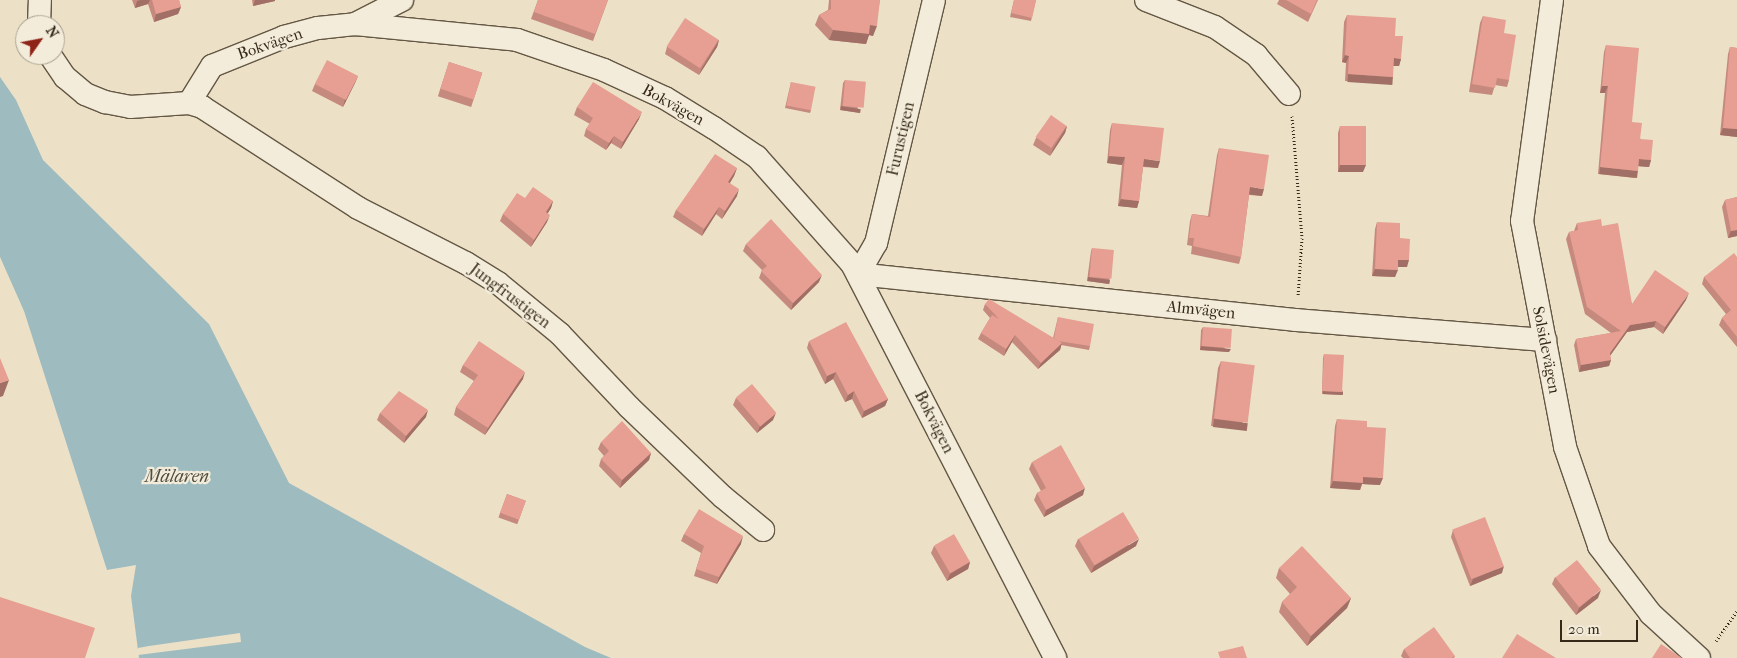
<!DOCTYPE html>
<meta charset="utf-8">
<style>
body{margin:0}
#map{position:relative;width:1737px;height:658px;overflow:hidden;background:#ece1c7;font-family:"IM FELL French Canon",serif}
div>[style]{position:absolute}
.water>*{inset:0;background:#9ebbc0}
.pier>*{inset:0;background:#ece1c7}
.path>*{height:3px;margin-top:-1.5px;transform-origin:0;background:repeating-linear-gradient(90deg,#362917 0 1px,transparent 0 3.5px)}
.roads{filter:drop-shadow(1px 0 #645743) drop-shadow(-1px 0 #645743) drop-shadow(0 1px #645743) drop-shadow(0 -1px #645743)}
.minor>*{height:22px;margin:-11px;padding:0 11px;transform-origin:11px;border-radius:11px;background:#f3ecdb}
.wall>*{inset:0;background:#c6897e;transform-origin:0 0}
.shaded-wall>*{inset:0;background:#a16f66;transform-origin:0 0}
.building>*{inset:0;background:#e69f92;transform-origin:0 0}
span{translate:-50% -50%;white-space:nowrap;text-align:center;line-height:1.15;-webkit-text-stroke:4.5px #f3ecdb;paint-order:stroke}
.street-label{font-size:16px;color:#362917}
.water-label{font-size:18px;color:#504e41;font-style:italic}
.north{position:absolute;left:15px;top:15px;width:50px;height:50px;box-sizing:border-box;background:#f3ecdb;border:1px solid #a79e8d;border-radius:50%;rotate:57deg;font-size:14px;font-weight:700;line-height:20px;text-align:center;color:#362917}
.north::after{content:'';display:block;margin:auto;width:18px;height:22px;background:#8f2418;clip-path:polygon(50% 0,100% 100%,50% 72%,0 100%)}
.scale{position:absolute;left:1560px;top:620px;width:78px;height:22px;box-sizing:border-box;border:2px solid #362917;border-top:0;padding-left:6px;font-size:15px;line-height:18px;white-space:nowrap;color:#362917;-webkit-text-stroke:4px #f3ecdb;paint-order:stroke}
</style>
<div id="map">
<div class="water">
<i style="clip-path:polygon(0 77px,16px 100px,43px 160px,209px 324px,289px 483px,585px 647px,611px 658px,139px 658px,131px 596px,136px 565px,107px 570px,24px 311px,0 257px)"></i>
</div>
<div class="pier">
<i style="clip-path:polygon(240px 633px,241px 642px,138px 655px,138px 648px,149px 646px)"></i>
</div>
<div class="path">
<i style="left:1292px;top:116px;width:122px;rotate:85.3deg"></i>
<i style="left:1302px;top:238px;width:59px;rotate:93.9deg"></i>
<i style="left:1716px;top:641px;width:37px;rotate:-55deg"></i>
</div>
<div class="roads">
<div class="minor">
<i style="left:934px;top:0;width:250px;rotate:103.4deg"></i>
<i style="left:876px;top:243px;width:36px;rotate:120deg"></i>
<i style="left:858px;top:274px;width:440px;rotate:6deg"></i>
<i style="left:1296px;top:320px;width:250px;rotate:4.6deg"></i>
<i style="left:1146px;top:0;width:74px;rotate:21.4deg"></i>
<i style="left:1215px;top:27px;width:50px;rotate:34.3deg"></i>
<i style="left:1256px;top:55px;width:51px;rotate:49.8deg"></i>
<i style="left:1552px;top:0;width:223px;rotate:97.7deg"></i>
<i style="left:1522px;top:221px;width:230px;rotate:79.2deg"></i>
<i style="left:1565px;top:447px;width:105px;rotate:71deg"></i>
<i style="left:1599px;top:546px;width:86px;rotate:52.6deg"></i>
<i style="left:1651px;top:614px;width:65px;rotate:42.5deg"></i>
<i style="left:355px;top:24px;width:53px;rotate:-27.1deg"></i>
<i style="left:39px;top:25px;width:25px;rotate:-88deg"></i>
<i style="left:50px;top:55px;width:27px;rotate:56deg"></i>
<i style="left:65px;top:77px;width:26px;rotate:40deg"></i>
<i style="left:85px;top:94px;width:22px;rotate:22deg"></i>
<i style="left:105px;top:102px;width:25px;rotate:11deg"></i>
<i style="left:130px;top:107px;width:59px;rotate:-3.9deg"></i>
<i style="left:189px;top:103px;width:14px;rotate:17deg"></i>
<i style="left:202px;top:107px;width:186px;rotate:32.9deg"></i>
<i style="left:358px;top:208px;width:121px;rotate:27deg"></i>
<i style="left:466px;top:263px;width:38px;rotate:32deg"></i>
<i style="left:498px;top:283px;width:80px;rotate:39.4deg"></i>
<i style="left:560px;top:334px;width:100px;rotate:46.6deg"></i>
<i style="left:629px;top:407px;width:130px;rotate:43.8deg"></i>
<i style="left:723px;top:497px;width:52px;rotate:39.5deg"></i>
<i style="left:189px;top:103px;width:44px;rotate:-58.1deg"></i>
<i style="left:212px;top:66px;width:78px;rotate:-21.9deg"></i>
<i style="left:284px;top:37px;width:35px;rotate:-15deg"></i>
<i style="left:318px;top:28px;width:37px;rotate:-6deg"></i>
<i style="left:355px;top:24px;width:163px;rotate:5.6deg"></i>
<i style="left:517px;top:40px;width:92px;rotate:19deg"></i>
<i style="left:604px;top:70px;width:67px;rotate:24.7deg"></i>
<i style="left:665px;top:98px;width:57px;rotate:31.5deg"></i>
<i style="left:714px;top:128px;width:52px;rotate:34deg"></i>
<i style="left:757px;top:157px;width:143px;rotate:48.4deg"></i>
<i style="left:852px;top:264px;width:443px;rotate:62.7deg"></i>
</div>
</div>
<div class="wall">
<i style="clip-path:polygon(132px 0,179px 0,181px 7px,178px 14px,154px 22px,148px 4px,135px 8px)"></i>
<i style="clip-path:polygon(252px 0,275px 0,275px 1px,253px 6px)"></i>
<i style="clip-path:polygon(538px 0,608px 0,593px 41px,531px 19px)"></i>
<i style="clip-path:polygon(829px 0,880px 0,873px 36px,869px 35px,866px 44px,829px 40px,815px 25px,819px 15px,828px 10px)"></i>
<i style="clip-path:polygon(1014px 0,1036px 0,1031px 21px,1010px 17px)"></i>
<i style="clip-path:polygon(1279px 0,1318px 0,1308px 22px,1277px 4px)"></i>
<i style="clip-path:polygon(1347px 15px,1395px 36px,1401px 59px,1399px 66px,1393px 66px,1393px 77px,1390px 84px,1345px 81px,1346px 63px,1342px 62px,1344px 22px)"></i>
<i style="clip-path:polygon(1483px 16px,1504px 33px,1509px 80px,1507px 87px,1495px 85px,1492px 95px,1469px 92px,1480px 23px)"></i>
<i style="clip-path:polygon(719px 40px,717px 47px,699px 75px,665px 54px,667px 47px)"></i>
<i style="clip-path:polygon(1606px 45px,1632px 122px,1651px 160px,1649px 167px,1638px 166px,1638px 171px,1635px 178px,1598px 174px,1605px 93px,1600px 93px,1604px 52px)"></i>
<i style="clip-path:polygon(1730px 47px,1737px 48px,1737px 137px,1720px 135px,1728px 54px)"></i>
<i style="left:449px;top:62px;width:35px;height:36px;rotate:18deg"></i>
<i style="clip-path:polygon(358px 76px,355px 83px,343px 107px,312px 91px,315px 84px)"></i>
<i style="clip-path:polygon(845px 80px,860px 113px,840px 110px,843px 83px)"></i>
<i style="clip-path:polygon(791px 82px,811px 110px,810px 113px,785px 108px)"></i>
<i style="clip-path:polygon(577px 107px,639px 119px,621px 149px,611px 143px,606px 150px,584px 136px,586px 129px,590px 124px,574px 115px)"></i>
<i style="clip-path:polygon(1112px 123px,1158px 168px,1143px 167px,1139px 201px,1137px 208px,1118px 206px,1122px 165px,1107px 163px,1110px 130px)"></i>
<i style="clip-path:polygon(1067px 126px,1065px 133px,1050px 156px,1033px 145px,1036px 138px)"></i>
<i style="clip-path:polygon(1340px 126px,1363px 172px,1338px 172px,1338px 133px)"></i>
<i style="clip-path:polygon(1219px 148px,1262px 196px,1249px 195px,1241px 257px,1239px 264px,1191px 254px,1192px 246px,1187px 245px,1190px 221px,1192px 214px,1208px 216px,1217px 155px)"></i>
<i style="clip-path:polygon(737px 168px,734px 176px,730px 183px,737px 196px,722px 219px,716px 214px,702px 236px,673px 217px,676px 210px)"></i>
<i style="clip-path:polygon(1737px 197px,1737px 236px,1728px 238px,1722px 207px,1725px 200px)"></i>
<i style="clip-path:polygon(525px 198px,553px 201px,551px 208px,548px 213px,547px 222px,531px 247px,500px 221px,503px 214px)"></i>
<i style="clip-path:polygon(1377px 222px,1400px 238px,1407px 267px,1398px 267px,1395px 277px,1372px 276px,1375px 229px)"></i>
<i style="clip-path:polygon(1577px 223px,1602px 226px,1632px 304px,1686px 300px,1663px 334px,1654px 327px,1627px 332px,1610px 356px,1611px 360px,1609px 366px,1579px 372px,1574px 345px,1576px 339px,1611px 333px,1585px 314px,1566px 239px,1569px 232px,1574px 231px)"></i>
<i style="clip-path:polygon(746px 244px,819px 282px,791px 310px,759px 278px,762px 270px,743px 251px)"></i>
<i style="clip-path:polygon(1092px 248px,1110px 280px,1109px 284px,1087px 281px,1091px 251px)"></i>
<i style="clip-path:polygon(1737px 257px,1737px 347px,1719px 325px,1722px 318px,1726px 314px,1702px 284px,1704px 277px)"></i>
<i style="clip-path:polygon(985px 304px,1053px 338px,1058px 317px,1090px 346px,1089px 350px,1061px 345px,1060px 350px,1038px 369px,1012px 342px,1004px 356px,978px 339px,981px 333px,990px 318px,983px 310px)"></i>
<i style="clip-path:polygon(1203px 327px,1229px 352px,1200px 350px,1201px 330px)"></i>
<i style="clip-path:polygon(809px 341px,888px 399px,885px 406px,862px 418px,852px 399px,845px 402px,833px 379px,825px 384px,807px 348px)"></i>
<i style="clip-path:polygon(1324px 354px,1343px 392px,1342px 395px,1322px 394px,1323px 358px)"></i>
<i style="clip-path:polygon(1221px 361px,1245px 430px,1211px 426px,1218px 368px)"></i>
<i style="clip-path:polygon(463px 365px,523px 379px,485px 435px,454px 415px,456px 407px,474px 381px,460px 372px)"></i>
<i style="clip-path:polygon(736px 398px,773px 420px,757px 433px,733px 405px)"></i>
<i style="clip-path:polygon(380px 413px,426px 417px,404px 443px,377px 420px)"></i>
<i style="clip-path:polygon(1337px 419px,1367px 427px,1380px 485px,1362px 484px,1360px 490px,1330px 488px,1335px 426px)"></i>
<i style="clip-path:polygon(601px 442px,651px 453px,649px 460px,620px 488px,599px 466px,601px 459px,604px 456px,598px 449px)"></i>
<i style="clip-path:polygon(1032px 462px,1083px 495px,1044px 517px,1034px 500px,1037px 493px,1041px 491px,1029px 469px)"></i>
<i style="left:507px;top:494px;width:20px;height:25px;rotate:20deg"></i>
<i style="clip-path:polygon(1453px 530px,1502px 573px,1470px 586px,1451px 537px)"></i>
<i style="clip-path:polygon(684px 534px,741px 544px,717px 584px,694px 576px,701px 553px,681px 541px)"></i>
<i style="clip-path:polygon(1078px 539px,1136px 546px,1091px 573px,1075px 546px)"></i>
<i style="clip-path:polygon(934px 546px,970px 562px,968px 569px,947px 581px,931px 553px)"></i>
<i style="clip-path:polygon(1279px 568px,1351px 598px,1347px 608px,1307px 646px,1279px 612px,1282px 602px,1290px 594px,1276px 578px)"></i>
<i style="clip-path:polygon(1555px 577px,1598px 598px,1576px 615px,1552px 584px)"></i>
<i style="clip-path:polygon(1404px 649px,1455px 656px,1454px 658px,1403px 658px,1401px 656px)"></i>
</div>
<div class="shaded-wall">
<i style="clip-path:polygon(141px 0,150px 0,148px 4px,135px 8px,137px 1px)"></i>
<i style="clip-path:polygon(255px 0,275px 0,275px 1px,253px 6px)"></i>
<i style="clip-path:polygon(181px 7px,178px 14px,154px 22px,156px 14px)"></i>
<i style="clip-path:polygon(870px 25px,877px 26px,873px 36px,869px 35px,866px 44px,829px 40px,833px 30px)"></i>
<i style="clip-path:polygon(719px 40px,717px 47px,699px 75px,702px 68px)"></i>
<i style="clip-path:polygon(1345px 55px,1349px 56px,1346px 63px,1342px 62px)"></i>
<i style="clip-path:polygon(1394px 58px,1401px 59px,1399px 66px,1391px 66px)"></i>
<i style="left:1348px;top:74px;width:45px;height:8px;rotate:4deg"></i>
<i style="clip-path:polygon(358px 76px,355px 83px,343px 107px,345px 99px)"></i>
<i style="clip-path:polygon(1602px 86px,1608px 86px,1605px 93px,1600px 93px)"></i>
<i style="left:841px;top:106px;width:20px;height:4px;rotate:9deg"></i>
<i style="clip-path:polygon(642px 112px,639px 119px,621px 149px,623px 142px)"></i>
<i style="clip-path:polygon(1067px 126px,1065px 133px,1050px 156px,1053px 149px)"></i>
<i style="clip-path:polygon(1723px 128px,1737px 129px,1737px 137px,1720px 135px)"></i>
<i style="clip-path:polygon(614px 136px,611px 143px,606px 150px,609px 143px)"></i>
<i style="clip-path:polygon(1109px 156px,1125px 157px,1122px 165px,1107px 163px)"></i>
<i style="clip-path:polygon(1144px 159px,1160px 161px,1158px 168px,1141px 166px)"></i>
<i style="clip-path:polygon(1639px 159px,1651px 160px,1649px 167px,1636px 166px)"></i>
<i style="clip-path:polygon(1340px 165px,1366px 165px,1363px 172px,1338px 172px)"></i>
<i style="left:1600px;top:167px;width:38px;height:7px;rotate:6deg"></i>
<i style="clip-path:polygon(737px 168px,734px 176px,726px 189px,728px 182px)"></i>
<i style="clip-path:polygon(1250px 187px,1264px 189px,1262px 196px,1247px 194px)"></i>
<i style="clip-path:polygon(739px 189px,737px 196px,722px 219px,725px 211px)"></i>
<i style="clip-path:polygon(1121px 199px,1139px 201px,1137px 208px,1118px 206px)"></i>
<i style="clip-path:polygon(553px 201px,551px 208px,544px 219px,546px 212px)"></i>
<i style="clip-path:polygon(719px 207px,716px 214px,702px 236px,704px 229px)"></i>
<i style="clip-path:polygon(550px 215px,547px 222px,531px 247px,534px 240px)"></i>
<i style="clip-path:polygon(1737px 230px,1737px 236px,1728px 238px,1731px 231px)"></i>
<i style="clip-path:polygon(1398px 260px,1409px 260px,1407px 267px,1396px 267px)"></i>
<i style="clip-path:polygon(1375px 269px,1398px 270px,1395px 277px,1372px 276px)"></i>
<i style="clip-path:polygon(822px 275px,819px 282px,791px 310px,793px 303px)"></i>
<i style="left:1088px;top:277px;width:22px;height:4px;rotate:8deg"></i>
<i style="clip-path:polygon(1689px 293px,1686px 300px,1663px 334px,1665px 327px)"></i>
<i style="clip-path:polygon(1656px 321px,1654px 327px,1627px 332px,1607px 360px,1610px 353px,1630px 325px)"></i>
<i style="clip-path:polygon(1015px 335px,1012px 342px,1004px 356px,1006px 349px)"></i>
<i style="clip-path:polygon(1062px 343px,1060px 350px,1038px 369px,1041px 363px)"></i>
<i style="clip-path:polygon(1201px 346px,1231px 349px,1229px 352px,1200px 350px)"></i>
<i style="clip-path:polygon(1611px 360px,1609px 366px,1579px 372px,1581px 365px)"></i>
<i style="clip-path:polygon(525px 372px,523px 379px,485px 435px,488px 428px)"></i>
<i style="clip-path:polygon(836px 372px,833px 379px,825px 384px,827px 376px)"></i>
<i style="clip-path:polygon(9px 380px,3px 396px,0 397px,0 383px)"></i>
<i style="clip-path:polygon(854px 391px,852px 399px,845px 402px,848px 395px)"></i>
<i style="left:1323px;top:391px;width:20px;height:3px;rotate:3deg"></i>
<i style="clip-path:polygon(888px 399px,885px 406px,862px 418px,864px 411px)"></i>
<i style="clip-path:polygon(428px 410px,426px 417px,404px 443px,406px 436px)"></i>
<i style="clip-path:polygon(776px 413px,773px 420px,757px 433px,760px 426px)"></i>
<i style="left:1214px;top:419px;width:34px;height:8px;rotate:7deg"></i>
<i style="clip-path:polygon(651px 453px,649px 460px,620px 488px,622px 480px)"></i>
<i style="clip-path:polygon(1363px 477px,1383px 478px,1380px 485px,1362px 484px,1360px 490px,1330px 488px,1333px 481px)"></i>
<i style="clip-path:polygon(1085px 488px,1083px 495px,1044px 517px,1046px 510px)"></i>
<i style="clip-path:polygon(743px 536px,741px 544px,717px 584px,719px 577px)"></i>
<i style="clip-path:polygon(1139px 539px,1136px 546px,1091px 573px,1094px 566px)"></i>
<i style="clip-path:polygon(970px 562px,968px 569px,947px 581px,950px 574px)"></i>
<i style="clip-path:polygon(1504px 566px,1502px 573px,1470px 586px,1473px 579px)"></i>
<i style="clip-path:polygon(1601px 590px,1598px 598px,1576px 615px,1579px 608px)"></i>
<i style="clip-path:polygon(1351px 598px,1347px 608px,1307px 646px,1311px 636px)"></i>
</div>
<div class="building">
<i style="clip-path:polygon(152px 0,179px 0,181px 7px,156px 14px)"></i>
<i style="clip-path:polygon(538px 0,608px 0,595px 34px,534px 12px)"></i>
<i style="clip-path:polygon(831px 0,880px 0,877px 26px,870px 25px,869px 34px,833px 30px,819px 15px,831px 9px)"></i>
<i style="clip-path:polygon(1014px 0,1036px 0,1032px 18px,1011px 13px)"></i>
<i style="clip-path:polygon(1286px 0,1317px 0,1311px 14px)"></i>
<i style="clip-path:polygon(1347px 15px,1396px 18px,1395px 36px,1403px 36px,1401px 59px,1394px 58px,1393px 77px,1348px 74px,1349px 56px,1345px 55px)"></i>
<i style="clip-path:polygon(1483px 16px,1506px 20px,1504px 33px,1516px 35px,1509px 80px,1497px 78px,1495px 88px,1472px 84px)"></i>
<i style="left:685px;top:18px;width:40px;height:34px;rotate:33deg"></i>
<i style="clip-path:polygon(1606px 45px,1639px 48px,1632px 122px,1642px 123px,1640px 139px,1653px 140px,1651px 160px,1639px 159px,1638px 171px,1600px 167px,1608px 86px,1602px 86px)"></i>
<i style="clip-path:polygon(1730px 47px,1737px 48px,1737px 129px,1723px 128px)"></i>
<i style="left:327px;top:60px;width:35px;height:27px;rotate:27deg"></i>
<i style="left:449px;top:62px;width:35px;height:28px;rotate:18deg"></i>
<i style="left:845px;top:80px;width:21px;height:26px;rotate:5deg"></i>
<i style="clip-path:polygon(593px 82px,642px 112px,623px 142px,614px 136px,609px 143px,586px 129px,593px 118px,577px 107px)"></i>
<i style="left:791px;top:82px;width:25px;height:24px;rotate:11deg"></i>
<i style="left:1051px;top:115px;width:19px;height:27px;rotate:35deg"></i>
<i style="clip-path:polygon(1112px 123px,1164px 128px,1160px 161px,1144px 159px,1139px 201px,1121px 199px,1125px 157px,1109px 156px)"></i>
<i style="left:1340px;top:126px;width:26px;height:39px"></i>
<i style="clip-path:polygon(1219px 148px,1269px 155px,1264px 189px,1250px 187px,1241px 257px,1193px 246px,1194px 238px,1189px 238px,1192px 214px,1210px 217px)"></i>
<i style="clip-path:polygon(715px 154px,737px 168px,728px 182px,739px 189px,725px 211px,719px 207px,704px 229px,676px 210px)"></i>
<i style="clip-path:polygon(533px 187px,553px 201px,546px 212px,550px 215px,534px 240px,503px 214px,517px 193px,525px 198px)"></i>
<i style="clip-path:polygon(1737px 197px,1737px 230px,1731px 231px,1725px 200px)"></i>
<i style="clip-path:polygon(771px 219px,822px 275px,793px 303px,761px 271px,767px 266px,746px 244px)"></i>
<i style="clip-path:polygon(1601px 219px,1602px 226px,1618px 223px,1632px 304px,1655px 270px,1689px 293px,1665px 327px,1656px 321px,1630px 325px,1610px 353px,1611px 360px,1581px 365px,1576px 339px,1621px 331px,1587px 307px,1569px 232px,1578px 230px,1577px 223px)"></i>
<i style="clip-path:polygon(1377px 222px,1400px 223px,1400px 238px,1410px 239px,1409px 260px,1398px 260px,1398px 270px,1375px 269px)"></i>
<i style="left:1092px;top:248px;width:22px;height:29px;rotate:5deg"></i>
<i style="clip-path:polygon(1734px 253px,1737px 257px,1737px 337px,1722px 318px,1731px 310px,1704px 277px)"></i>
<i style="clip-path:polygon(989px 299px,1062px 343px,1041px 363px,1015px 335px,1006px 349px,981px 333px,992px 315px,999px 319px,985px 304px)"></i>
<i style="clip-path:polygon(1058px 317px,1094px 324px,1090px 346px,1058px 341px,1054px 338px)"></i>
<i style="clip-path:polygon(846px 322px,888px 399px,864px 411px,854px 391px,848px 395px,836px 372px,827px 376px,809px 341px)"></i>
<i style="left:1203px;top:327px;width:29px;height:19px;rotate:4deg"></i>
<i style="clip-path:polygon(479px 341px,525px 372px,488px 428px,456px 407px,478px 375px,463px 365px)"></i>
<i style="left:1324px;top:354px;width:20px;height:37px;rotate:3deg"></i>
<i style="clip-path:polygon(0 358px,9px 380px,0 383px)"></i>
<i style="left:1221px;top:361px;width:34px;height:58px;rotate:7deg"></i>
<i style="left:752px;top:384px;width:38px;height:21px;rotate:50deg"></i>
<i style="clip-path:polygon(399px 391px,428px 410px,406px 436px,380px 413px)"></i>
<i style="clip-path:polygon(1337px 419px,1367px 421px,1367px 427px,1386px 428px,1383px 478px,1363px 477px,1363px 483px,1333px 481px)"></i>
<i style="clip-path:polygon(622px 421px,651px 453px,622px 480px,601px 459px,609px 451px,601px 442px)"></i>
<i style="clip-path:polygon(1061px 445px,1085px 488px,1046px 510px,1037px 493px,1046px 488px,1032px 462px)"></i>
<i style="left:507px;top:494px;width:20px;height:20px;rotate:20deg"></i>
<i style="clip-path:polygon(699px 509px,743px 536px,719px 577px,696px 569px,704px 546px,684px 534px)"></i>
<i style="left:1123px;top:512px;width:31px;height:52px;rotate:59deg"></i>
<i style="left:1485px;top:517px;width:53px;height:35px;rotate:69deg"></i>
<i style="left:954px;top:534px;width:32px;height:23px;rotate:60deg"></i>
<i style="clip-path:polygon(1302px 546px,1351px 598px,1311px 636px,1282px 602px,1297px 587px,1279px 568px)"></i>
<i style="left:1577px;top:560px;width:38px;height:28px;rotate:51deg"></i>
<i style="clip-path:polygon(0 597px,95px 628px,85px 658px,0 658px)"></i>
<i style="clip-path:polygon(1434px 627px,1455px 656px,1452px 658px,1410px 658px,1404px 649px)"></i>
<i style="clip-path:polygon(1517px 634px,1556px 658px,1502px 658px)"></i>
<i style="clip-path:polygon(1661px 644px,1682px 658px,1652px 658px)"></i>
<i style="clip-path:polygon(1243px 646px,1247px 658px,1220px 658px,1218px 652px)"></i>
</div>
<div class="street-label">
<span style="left:270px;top:44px;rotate:-19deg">Bokvägen</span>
<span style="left:673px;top:105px;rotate:29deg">Bokvägen</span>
<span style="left:901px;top:139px;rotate:-77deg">Furustigen</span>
<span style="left:510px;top:296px;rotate:37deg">Jungfrustigen</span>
<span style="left:1201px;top:310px;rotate:6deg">Almvägen</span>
<span style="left:1546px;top:350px;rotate:79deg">Solsidevägen</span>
<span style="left:934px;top:422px;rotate:63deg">Bokvägen</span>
</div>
<div class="water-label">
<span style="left:177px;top:477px">Mälaren</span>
</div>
<div class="north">N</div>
<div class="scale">20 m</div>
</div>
